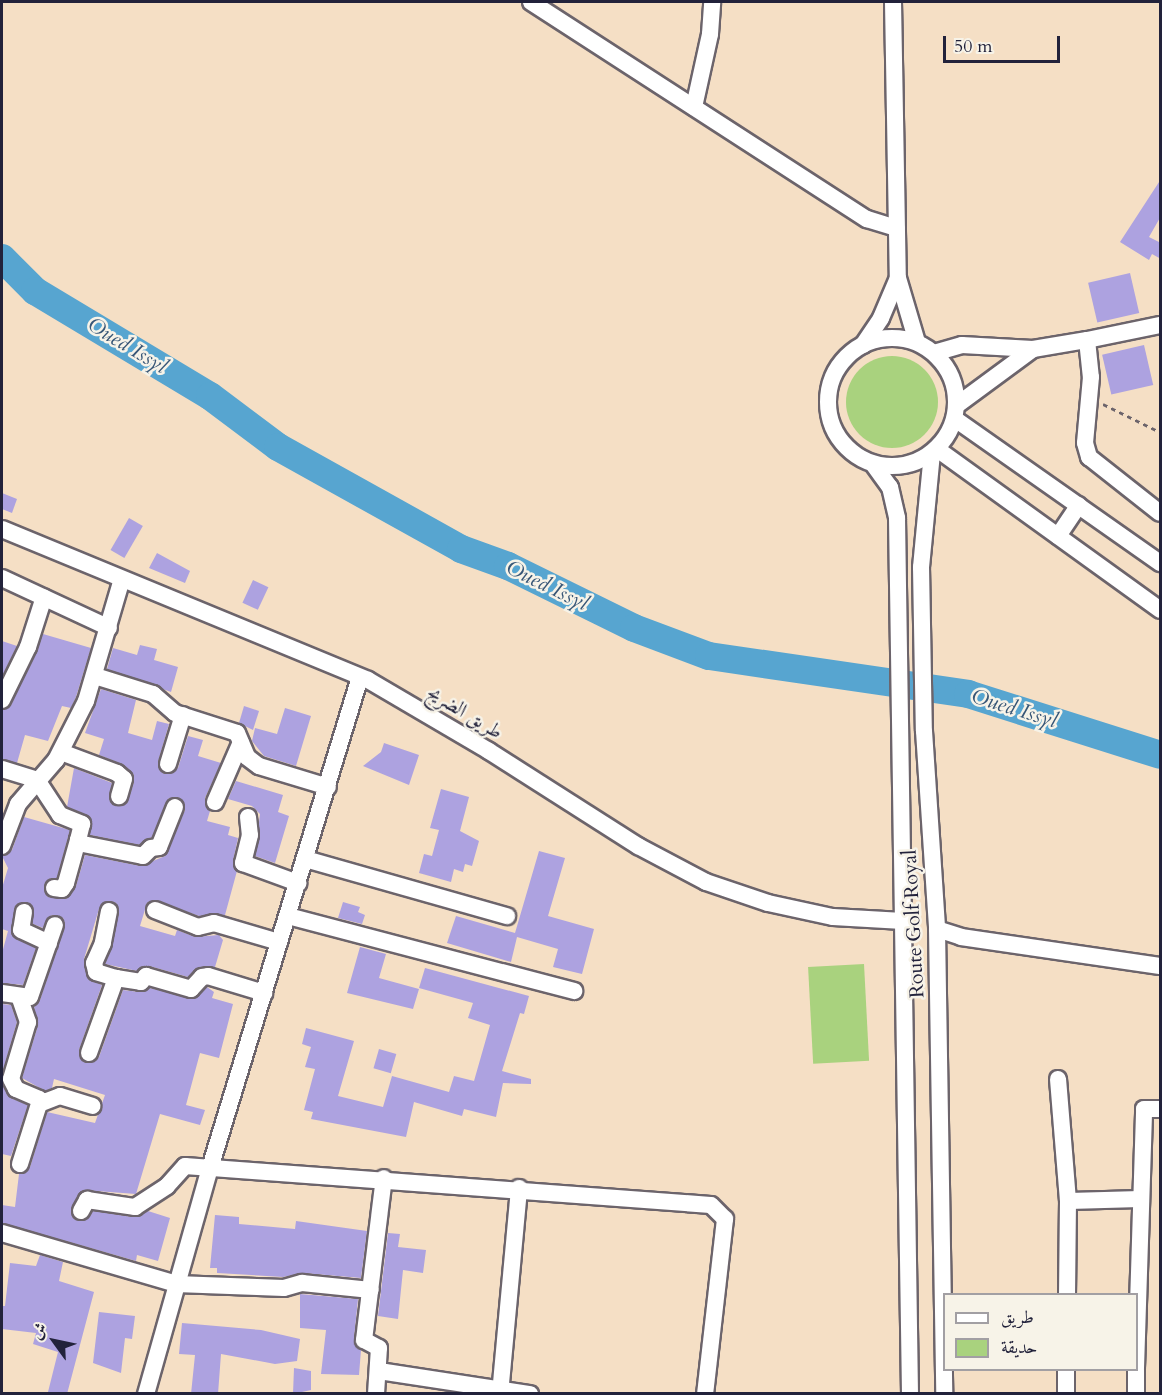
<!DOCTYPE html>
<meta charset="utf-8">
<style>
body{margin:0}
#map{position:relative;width:1162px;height:1395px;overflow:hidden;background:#f5dfc5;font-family:Cardo,Amiri,serif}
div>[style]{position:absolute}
.green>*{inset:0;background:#a9d27e;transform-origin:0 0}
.round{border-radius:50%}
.river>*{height:28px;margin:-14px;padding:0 14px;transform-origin:14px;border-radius:14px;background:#57a5d0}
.building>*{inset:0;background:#ada2e0;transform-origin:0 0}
.path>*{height:3px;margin-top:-1.5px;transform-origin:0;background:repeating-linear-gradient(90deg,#6c646b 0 4.5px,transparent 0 9px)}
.roads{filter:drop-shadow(2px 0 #6c646b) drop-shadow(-2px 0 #6c646b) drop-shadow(0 2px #6c646b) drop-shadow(0 -2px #6c646b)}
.minor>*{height:16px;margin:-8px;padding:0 8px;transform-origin:8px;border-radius:8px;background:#fff}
.minor>.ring{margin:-8px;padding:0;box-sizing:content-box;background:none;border:16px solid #fff;border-radius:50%}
span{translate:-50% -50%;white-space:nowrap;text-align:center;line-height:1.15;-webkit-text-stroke:5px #f7f3e8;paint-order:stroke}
.street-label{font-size:20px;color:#22223b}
.water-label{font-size:21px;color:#375677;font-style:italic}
.frame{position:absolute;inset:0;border:3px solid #22223b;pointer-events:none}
.legend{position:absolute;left:943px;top:1293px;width:195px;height:78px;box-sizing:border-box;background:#f7f3e8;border:2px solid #a29fa3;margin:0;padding:8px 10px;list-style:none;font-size:18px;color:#22223b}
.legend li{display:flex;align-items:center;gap:12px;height:30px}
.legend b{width:30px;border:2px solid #a29fa3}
.north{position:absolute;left:24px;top:1311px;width:60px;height:60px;-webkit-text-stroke:4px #f7f3e8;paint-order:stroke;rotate:303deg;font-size:16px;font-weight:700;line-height:24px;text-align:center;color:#22223b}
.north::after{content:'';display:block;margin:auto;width:21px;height:27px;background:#22223b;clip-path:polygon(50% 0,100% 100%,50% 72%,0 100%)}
.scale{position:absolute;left:943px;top:36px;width:117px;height:27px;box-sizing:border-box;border:3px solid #22223b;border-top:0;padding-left:8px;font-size:18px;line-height:21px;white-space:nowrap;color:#22223b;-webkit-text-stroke:4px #f7f3e8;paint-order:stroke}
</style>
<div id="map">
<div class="green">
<i class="round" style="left:846px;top:356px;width:92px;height:92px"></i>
<i style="left:864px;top:964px;width:97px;height:56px;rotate:87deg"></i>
</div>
<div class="river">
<i style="left:2px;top:258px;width:47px;rotate:45deg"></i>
<i style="left:35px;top:291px;width:204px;rotate:31deg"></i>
<i style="left:210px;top:396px;width:85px;rotate:36.9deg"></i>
<i style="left:278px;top:447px;width:210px;rotate:29.1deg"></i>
<i style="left:461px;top:549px;width:50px;rotate:19.9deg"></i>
<i style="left:508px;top:566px;width:140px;rotate:26.2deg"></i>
<i style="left:634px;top:628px;width:80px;rotate:20.5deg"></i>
<i style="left:709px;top:656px;width:262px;rotate:8.3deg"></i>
<i style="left:968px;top:694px;width:201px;rotate:17.6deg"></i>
</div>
<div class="building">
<i style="clip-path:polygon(1161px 179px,1161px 216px,1149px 237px,1161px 243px,1161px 259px,1152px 254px,1149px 260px,1120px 242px)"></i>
<i style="left:1130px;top:273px;width:41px;height:43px;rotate:77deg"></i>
<i style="left:1144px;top:345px;width:41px;height:43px;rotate:77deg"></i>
<i style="clip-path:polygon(2px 493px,17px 499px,12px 513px,2px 509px)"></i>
<i style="left:129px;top:518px;width:16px;height:37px;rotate:30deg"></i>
<i style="clip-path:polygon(157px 553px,190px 571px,185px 583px,149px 568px)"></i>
<i style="left:253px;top:580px;width:17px;height:25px;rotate:25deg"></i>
<i style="clip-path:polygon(43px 634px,91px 648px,76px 697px,71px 708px,62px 706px,48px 741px,25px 735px,17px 763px,2px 759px,2px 710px,11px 705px)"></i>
<i style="clip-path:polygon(2px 641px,17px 646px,2px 677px)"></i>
<i style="clip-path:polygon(140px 645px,157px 649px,154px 660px,178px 667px,171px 692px,107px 669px,113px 648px,137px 655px)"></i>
<i style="clip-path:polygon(101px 689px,136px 700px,128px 733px,152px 740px,157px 721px,169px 724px,158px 762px,164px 774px,178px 768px,188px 736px,203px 740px,198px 756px,221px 763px,205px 798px,210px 811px,207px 821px,230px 827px,228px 835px,238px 838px,233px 861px,237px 871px,225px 915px,199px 916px,154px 900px,147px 903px,140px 926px,175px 936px,177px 930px,195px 937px,219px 935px,223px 940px,215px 967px,200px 967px,188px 977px,149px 966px,137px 971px,105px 964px,119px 913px,116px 903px,110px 901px,99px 909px,84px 959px,88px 979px,102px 985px,79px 1050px,86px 1063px,99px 1057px,123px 990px,140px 992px,150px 988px,193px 999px,207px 987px,214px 992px,212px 998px,233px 1004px,219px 1058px,200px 1053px,186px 1105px,205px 1110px,200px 1125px,160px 1114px,136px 1194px,83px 1190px,72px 1207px,72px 1217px,81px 1221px,93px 1211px,133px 1217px,148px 1211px,170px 1218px,158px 1261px,137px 1255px,136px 1261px,2px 1223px,2px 1205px,15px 1207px,19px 1174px,30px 1167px,47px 1112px,95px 1123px,105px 1095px,54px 1079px,52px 1088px,45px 1091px,22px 1078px,38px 1025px,34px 1007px,40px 1000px,65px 924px,63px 918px,52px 915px,43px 928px,33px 924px,31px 904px,16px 905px,11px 934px,36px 948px,23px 985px,2px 983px,2px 953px,8px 931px,2px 929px,2px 888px,8px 868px,2px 856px,12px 850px,24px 817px,70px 830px,57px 878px,49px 879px,44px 887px,48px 897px,66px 899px,76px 886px,85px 855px,141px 866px,165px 856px,185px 810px,179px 798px,169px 798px,152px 837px,140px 845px,90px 835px,90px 818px,67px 807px,74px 768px,112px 783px,109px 798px,117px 806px,127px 803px,134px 782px,134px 775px,124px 765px,99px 755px,104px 739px,85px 733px)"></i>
<i style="clip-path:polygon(244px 706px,259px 711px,253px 730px,239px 723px)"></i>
<i style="clip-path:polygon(285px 708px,311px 716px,296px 766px,264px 756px,252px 741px,255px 728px,277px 734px)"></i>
<i style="clip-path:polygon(384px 743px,419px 755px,409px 785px,363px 766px,381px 752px)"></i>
<i style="clip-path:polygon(236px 781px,283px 795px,278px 812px,289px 816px,275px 863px,255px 856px,260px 814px,252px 806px,228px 799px)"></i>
<i style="clip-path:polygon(441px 789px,469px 797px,460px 831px,479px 841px,472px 866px,465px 864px,463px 872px,454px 869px,451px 882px,419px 873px,424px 854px,432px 856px,439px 830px,430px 828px)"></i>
<i style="clip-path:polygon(539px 851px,565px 858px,548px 916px,594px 929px,582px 974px,553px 967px,558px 949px,517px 937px,511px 962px,447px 943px,456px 916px,515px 933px)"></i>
<i style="clip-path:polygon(343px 902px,360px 907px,358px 912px,365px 915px,362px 924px,338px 918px)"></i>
<i style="clip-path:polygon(360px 947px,386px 954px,379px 978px,419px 989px,413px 1009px,347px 993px)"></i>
<i style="clip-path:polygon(425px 968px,529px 996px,524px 1014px,520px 1013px,502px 1071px,531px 1079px,531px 1084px,503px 1083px,496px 1117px,464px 1109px,462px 1116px,414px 1102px,406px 1137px,311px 1119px,313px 1112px,304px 1110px,315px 1069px,305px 1067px,311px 1047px,302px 1044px,306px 1028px,354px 1041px,338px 1096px,383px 1107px,392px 1076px,449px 1092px,454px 1076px,474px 1081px,490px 1025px,468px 1018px,473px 1003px,419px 988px)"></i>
<i style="clip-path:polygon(2px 1004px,11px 1005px,17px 1022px,2px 1074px)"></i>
<i style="left:379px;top:1049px;width:18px;height:20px;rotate:16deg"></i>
<i style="clip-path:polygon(2px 1083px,11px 1098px,28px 1105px,11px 1156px,2px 1154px)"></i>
<i style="clip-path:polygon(215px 1215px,239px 1217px,239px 1224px,295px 1229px,296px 1221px,367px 1231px,361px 1278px,303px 1273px,283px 1277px,217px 1273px,217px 1268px,210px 1268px)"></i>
<i style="clip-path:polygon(388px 1233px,400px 1234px,398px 1247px,426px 1250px,423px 1273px,403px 1270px,398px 1319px,378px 1316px)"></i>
<i style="clip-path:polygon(40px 1255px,63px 1262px,59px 1281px,94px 1292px,67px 1394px,48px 1392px,58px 1352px,33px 1344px,36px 1333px,2px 1329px,2px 1306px,5px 1306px,10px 1263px,36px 1266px)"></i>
<i style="clip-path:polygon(300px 1294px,358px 1299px,354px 1339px,361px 1350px,359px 1375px,321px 1374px,326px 1330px,300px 1328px)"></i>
<i style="clip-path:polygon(99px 1312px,135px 1316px,132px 1339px,125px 1338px,121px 1373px,93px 1363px)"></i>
<i style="clip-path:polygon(182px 1323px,261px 1330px,300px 1339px,297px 1361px,275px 1364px,221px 1354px,218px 1394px,191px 1394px,195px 1355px,179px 1354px)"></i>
<i style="clip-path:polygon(294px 1368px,311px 1371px,311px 1390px,293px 1394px)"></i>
</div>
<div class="path">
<i style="left:1103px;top:404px;width:64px;rotate:26.2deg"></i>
</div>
<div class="roads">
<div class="minor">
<i style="left:531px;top:2px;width:400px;rotate:32.9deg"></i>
<i style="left:867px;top:219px;width:31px;rotate:17deg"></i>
<i style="left:893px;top:2px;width:276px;rotate:89deg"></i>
<i style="left:898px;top:278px;width:67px;rotate:73.5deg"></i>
<i style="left:694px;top:107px;width:75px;rotate:-77.6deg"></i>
<i style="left:710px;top:34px;width:32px;rotate:-86deg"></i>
<i class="ring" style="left:828px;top:338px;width:112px;height:112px"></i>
<i style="left:1087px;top:340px;width:75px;rotate:-11.6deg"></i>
<i style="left:863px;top:345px;width:32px;rotate:-56deg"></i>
<i style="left:881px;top:318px;width:43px;rotate:-67deg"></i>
<i style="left:934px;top:353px;width:29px;rotate:-16deg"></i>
<i style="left:962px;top:345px;width:71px;rotate:3.2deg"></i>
<i style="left:1033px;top:349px;width:55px;rotate:-9.5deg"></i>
<i style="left:1087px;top:340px;width:37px;rotate:84deg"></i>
<i style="left:1091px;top:377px;width:66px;rotate:95.2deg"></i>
<i style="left:1085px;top:443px;width:15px;rotate:74deg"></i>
<i style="left:1089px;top:457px;width:90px;rotate:38.3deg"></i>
<i style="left:957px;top:405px;width:94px;rotate:-36.4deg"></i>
<i style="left:955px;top:419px;width:251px;rotate:35.1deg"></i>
<i style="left:937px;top:449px;width:275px;rotate:35.8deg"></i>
<i style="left:932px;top:453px;width:115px;rotate:95.5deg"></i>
<i style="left:921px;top:567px;width:164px;rotate:89deg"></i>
<i style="left:924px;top:731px;width:198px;rotate:86.2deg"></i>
<i style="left:937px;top:929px;width:465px;rotate:89.1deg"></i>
<i style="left:873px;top:464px;width:29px;rotate:54deg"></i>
<i style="left:890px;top:487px;width:32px;rotate:77deg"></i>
<i style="left:897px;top:518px;width:876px;rotate:89.15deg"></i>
<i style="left:2px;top:529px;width:396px;rotate:22.4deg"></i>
<i style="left:368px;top:680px;width:140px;rotate:30.4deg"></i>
<i style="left:489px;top:751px;width:177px;rotate:32.5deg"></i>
<i style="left:638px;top:846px;width:77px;rotate:27.9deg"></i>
<i style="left:706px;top:882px;width:65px;rotate:18.7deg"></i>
<i style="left:768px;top:903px;width:66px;rotate:12.2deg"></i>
<i style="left:833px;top:917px;width:70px;rotate:3.3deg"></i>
<i style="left:1058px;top:536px;width:37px;rotate:-56deg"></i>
<i style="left:2px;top:578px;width:118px;rotate:25deg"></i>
<i style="left:95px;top:676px;width:61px;rotate:17.2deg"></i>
<i style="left:153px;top:694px;width:29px;rotate:41deg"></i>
<i style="left:175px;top:713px;width:65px;rotate:17.9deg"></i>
<i style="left:237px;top:733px;width:26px;rotate:67deg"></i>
<i style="left:247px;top:757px;width:15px;rotate:37deg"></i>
<i style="left:259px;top:766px;width:72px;rotate:16.9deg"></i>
<i style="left:2px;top:700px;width:59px;rotate:-63.9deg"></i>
<i style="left:28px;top:647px;width:52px;rotate:-72.3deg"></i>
<i style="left:61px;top:752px;width:60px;rotate:20.6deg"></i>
<i style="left:117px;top:773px;width:9px;rotate:41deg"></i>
<i style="left:124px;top:779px;width:18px;rotate:106deg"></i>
<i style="left:168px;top:764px;width:51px;rotate:-73deg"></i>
<i style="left:2px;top:769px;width:37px;rotate:17deg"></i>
<i style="left:37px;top:780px;width:42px;rotate:56.7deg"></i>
<i style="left:60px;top:815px;width:24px;rotate:22deg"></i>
<i style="left:82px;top:824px;width:16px;rotate:104deg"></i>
<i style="left:78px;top:840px;width:6px;rotate:39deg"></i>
<i style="left:83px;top:844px;width:61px;rotate:11.3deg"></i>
<i style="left:143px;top:856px;width:11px;rotate:-45deg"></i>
<i style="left:151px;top:848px;width:8px;rotate:-7deg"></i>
<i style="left:159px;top:847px;width:43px;rotate:-68.2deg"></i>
<i style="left:215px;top:802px;width:65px;rotate:-66.6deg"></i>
<i style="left:248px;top:817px;width:18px;rotate:84deg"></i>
<i style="left:250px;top:835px;width:29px;rotate:104deg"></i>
<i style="left:243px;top:863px;width:59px;rotate:20deg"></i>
<i style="left:2px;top:846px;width:45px;rotate:-69.1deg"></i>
<i style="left:18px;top:804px;width:58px;rotate:-49.2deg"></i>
<i style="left:56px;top:760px;width:66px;rotate:-63deg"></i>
<i style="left:86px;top:701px;width:127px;rotate:-73.6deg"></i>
<i style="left:305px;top:859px;width:210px;rotate:15.8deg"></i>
<i style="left:54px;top:888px;width:8px;rotate:7deg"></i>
<i style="left:62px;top:889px;width:7px;rotate:-56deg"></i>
<i style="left:66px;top:883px;width:45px;rotate:-74.4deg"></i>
<i style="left:155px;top:910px;width:46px;rotate:21.6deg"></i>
<i style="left:198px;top:927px;width:16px;rotate:-14deg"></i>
<i style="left:214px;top:923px;width:68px;rotate:16.3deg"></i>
<i style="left:109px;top:911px;width:33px;rotate:101deg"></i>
<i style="left:103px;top:943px;width:22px;rotate:114deg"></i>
<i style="left:94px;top:963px;width:9px;rotate:77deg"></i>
<i style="left:96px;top:972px;width:21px;rotate:17deg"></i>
<i style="left:24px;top:912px;width:18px;rotate:99deg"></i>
<i style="left:21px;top:930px;width:31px;rotate:25deg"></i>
<i style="left:288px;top:916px;width:296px;rotate:14.7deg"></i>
<i style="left:937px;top:929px;width:25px;rotate:18deg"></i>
<i style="left:961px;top:937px;width:201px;rotate:8.3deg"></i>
<i style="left:2px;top:993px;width:28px;rotate:8deg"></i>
<i style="left:30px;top:997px;width:76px;rotate:-70.9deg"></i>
<i style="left:19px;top:996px;width:28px;rotate:71deg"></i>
<i style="left:28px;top:1022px;width:59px;rotate:106.6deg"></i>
<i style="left:11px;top:1079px;width:11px;rotate:63deg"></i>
<i style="left:16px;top:1089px;width:25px;rotate:23deg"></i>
<i style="left:39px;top:1099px;width:5px;rotate:90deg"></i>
<i style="left:39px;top:1104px;width:63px;rotate:107.6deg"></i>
<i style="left:89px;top:1053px;width:80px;rotate:-70.2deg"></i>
<i style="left:116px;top:978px;width:25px;rotate:9deg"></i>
<i style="left:141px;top:982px;width:8px;rotate:-50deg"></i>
<i style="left:146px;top:976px;width:47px;rotate:16.1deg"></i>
<i style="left:191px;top:989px;width:16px;rotate:-47deg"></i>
<i style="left:202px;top:977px;width:6px;rotate:-9deg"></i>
<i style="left:208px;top:976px;width:59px;rotate:16.9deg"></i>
<i style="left:1058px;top:1079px;width:122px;rotate:85.3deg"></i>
<i style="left:1068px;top:1201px;width:93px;rotate:90.6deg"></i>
<i style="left:39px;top:1104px;width:22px;rotate:-21deg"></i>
<i style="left:60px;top:1096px;width:34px;rotate:17deg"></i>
<i style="left:1068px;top:1201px;width:73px;rotate:-1.6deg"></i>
<i style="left:81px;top:1211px;width:13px;rotate:-61deg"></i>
<i style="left:87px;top:1200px;width:49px;rotate:8.3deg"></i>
<i style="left:135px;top:1207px;width:38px;rotate:-33deg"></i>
<i style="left:167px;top:1186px;width:27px;rotate:-48deg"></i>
<i style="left:185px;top:1166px;width:527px;rotate:4.24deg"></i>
<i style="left:711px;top:1205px;width:20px;rotate:45deg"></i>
<i style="left:725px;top:1219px;width:176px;rotate:96.5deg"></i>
<i style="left:2px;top:1233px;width:181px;rotate:16.3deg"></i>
<i style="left:176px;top:1284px;width:108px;rotate:2.1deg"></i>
<i style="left:284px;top:1288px;width:19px;rotate:-16deg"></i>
<i style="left:302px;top:1283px;width:69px;rotate:5.8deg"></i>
<i style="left:1136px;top:1368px;width:259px;rotate:-88.2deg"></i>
<i style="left:1144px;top:1109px;width:16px"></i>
<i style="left:379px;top:1371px;width:153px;rotate:8.7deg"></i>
<i style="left:146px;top:1394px;width:235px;rotate:-74.2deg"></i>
<i style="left:210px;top:1168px;width:513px;rotate:-73.01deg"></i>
<i style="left:376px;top:1394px;width:46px;rotate:-86.3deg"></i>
<i style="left:379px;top:1348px;width:17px;rotate:-152deg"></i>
<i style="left:364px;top:1340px;width:163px;rotate:-83deg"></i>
<i style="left:500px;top:1394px;width:207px;rotate:-84.7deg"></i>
<i style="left:1066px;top:1394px;width:24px;rotate:-90deg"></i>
<i style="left:1136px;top:1394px;width:24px;rotate:-90deg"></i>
</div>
</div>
<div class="street-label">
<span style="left:465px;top:712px;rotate:31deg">طريق الضريح</span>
<span style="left:913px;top:924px;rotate:-93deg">Route Golf Royal</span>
</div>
<div class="water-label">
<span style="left:127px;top:346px;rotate:31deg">Oued Issyl</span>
<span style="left:547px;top:586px;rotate:26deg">Oued Issyl</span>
<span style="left:1014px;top:709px;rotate:17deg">Oued Issyl</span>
</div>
<div class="frame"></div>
<ul class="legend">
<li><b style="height:8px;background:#fff"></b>طريق</li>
<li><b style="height:16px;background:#a9d27e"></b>حديقة</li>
</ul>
<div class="north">ش</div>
<div class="scale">50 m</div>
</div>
